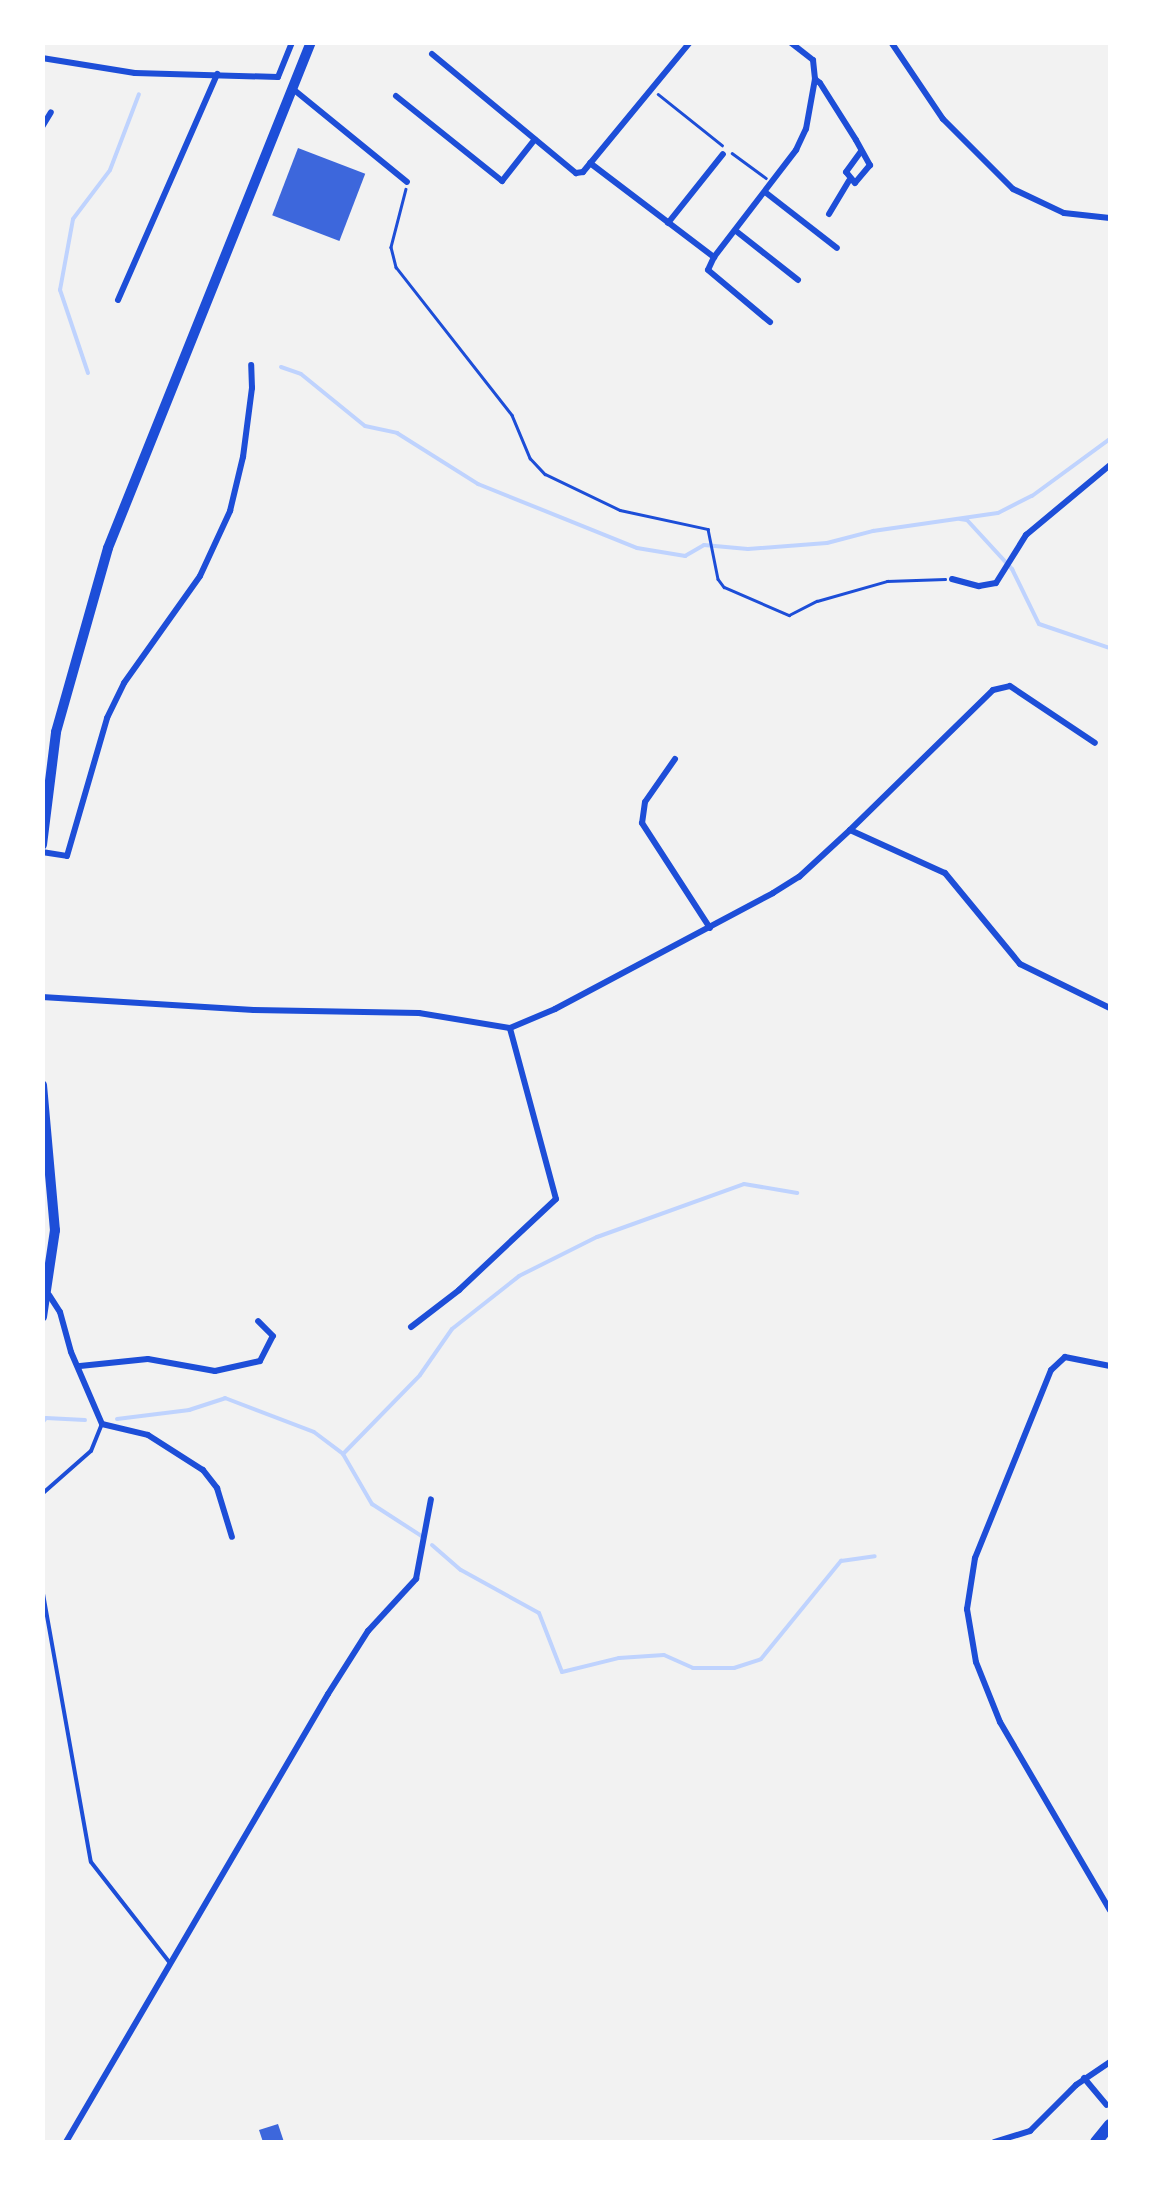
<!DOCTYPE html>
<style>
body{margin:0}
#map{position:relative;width:1153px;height:2185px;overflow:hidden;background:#f2f2f2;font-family:"Fira Sans Condensed",sans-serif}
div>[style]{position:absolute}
.stream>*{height:4px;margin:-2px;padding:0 2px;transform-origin:2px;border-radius:2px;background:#bfd3fe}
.building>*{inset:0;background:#3d67dc;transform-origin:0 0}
.path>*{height:2.5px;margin:-1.25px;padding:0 1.25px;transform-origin:1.25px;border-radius:1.25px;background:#1d4ed8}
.service>*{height:4px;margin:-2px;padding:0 2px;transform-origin:2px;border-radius:2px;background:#1d4ed8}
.minor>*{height:6px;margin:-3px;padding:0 3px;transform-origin:3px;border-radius:3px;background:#1d4ed8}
.secondary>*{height:10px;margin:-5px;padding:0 5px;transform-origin:5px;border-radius:5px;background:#1d4ed8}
.motorway>*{height:12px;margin:-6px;padding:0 6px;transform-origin:6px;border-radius:6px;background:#1d4ed8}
span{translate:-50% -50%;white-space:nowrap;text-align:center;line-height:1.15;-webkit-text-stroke:10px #fff;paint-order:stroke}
.frame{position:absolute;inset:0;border:45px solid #fff;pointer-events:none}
</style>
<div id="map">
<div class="stream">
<i style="left:281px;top:367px;width:21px;rotate:19deg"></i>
<i style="left:301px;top:374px;width:82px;rotate:39.1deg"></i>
<i style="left:365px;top:426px;width:33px;rotate:12deg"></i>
<i style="left:397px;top:433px;width:96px;rotate:32.2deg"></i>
<i style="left:478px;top:484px;width:171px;rotate:21.9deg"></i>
<i style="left:637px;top:548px;width:49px;rotate:9.5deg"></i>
<i style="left:685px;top:556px;width:22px;rotate:-30deg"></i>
<i style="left:704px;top:545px;width:44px;rotate:5.2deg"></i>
<i style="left:748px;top:549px;width:79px;rotate:-4.3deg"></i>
<i style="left:827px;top:543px;width:48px;rotate:-14.6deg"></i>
<i style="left:873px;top:531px;width:126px;rotate:-8.2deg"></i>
<i style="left:998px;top:513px;width:38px;rotate:-27deg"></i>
<i style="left:1032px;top:496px;width:97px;rotate:-36.2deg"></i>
<i style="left:88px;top:373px;width:88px;rotate:-108.6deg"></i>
<i style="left:60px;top:290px;width:72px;rotate:-79.6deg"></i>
<i style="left:73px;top:219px;width:61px;rotate:-52.9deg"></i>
<i style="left:110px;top:170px;width:81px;rotate:-69.1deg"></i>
<i style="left:960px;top:519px;width:7px;rotate:8deg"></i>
<i style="left:967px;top:520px;width:67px;rotate:47.4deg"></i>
<i style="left:1012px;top:569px;width:61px;rotate:63.9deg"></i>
<i style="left:1039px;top:624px;width:75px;rotate:18.7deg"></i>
<i style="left:117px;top:1419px;width:73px;rotate:-7.1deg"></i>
<i style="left:189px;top:1410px;width:38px;rotate:-18deg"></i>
<i style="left:225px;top:1398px;width:95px;rotate:20.9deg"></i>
<i style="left:314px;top:1432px;width:36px;rotate:37deg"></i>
<i style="left:343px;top:1454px;width:58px;rotate:59.9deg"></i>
<i style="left:372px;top:1504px;width:61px;rotate:32.9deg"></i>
<i style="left:42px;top:1423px;width:6px;rotate:-51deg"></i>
<i style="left:46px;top:1418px;width:39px;rotate:3deg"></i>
<i style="left:343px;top:1454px;width:110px;rotate:-45.7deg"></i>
<i style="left:420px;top:1375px;width:56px;rotate:-55.2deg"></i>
<i style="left:452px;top:1329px;width:85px;rotate:-38.3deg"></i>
<i style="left:519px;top:1276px;width:87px;rotate:-26.6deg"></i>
<i style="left:597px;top:1237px;width:156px;rotate:-19.8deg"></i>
<i style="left:744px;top:1184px;width:54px;rotate:9.6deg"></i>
<i style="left:432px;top:1545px;width:38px;rotate:41deg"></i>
<i style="left:461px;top:1570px;width:89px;rotate:28.9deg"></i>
<i style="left:539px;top:1613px;width:63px;rotate:68.7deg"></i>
<i style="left:562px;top:1672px;width:59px;rotate:-13.8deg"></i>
<i style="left:619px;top:1658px;width:45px;rotate:-3.8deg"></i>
<i style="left:664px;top:1655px;width:32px;rotate:24deg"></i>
<i style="left:693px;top:1668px;width:41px"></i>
<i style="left:734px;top:1668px;width:28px;rotate:-18deg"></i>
<i style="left:761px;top:1659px;width:127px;rotate:-50.8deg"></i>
<i style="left:841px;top:1561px;width:34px;rotate:-8deg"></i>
</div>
<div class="building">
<i style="left:298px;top:148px;width:72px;height:72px;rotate:21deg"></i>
<i style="clip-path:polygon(278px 2124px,284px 2142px,263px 2142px,259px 2130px)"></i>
</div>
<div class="path">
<i style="left:658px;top:94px;width:82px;rotate:38.6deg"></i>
<i style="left:732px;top:153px;width:42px;rotate:36.3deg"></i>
<i style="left:406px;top:189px;width:60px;rotate:104.5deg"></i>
<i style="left:391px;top:247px;width:21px;rotate:76deg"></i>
<i style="left:396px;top:267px;width:188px;rotate:51.9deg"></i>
<i style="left:512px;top:415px;width:47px;rotate:67.3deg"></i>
<i style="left:530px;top:458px;width:22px;rotate:47deg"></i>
<i style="left:545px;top:474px;width:83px;rotate:25.6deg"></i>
<i style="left:620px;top:510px;width:90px;rotate:12.2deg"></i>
<i style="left:708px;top:529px;width:51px;rotate:78.7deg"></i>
<i style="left:718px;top:579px;width:10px;rotate:53deg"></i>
<i style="left:724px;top:587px;width:71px;rotate:23.3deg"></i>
<i style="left:789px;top:615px;width:31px;rotate:-27deg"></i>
<i style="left:817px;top:601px;width:73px;rotate:-15.9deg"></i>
<i style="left:887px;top:581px;width:58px;rotate:-2deg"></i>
</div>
<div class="service">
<i style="left:42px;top:1494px;width:65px;rotate:-41.3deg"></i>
<i style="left:91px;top:1451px;width:29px;rotate:-68deg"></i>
<i style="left:42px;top:1588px;width:278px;rotate:79.9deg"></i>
<i style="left:91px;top:1862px;width:127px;rotate:52deg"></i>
</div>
<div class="minor">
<i style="left:891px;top:42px;width:93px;rotate:56deg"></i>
<i style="left:943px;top:119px;width:99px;rotate:45deg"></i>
<i style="left:1013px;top:189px;width:56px;rotate:25.2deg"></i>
<i style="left:1064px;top:213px;width:46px;rotate:6.2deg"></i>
<i style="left:432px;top:54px;width:187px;rotate:39.6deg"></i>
<i style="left:576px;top:173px;width:7px;rotate:-8deg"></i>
<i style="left:583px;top:172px;width:168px;rotate:-50.5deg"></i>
<i style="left:42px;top:58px;width:94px;rotate:9.2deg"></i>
<i style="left:135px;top:73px;width:143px;rotate:1.6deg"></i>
<i style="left:278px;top:77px;width:38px;rotate:-68deg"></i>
<i style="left:815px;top:79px;width:6px;rotate:39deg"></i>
<i style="left:820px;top:83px;width:67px;rotate:57.7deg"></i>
<i style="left:856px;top:140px;width:29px;rotate:61deg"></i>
<i style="left:870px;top:165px;width:23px;rotate:130deg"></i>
<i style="left:855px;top:183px;width:14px;rotate:-129deg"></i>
<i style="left:846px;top:172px;width:26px;rotate:-54deg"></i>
<i style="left:293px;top:89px;width:147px;rotate:39.2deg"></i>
<i style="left:396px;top:96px;width:136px;rotate:38.7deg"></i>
<i style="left:502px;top:181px;width:53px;rotate:-51.8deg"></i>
<i style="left:42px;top:127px;width:17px;rotate:-59deg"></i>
<i style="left:590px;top:163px;width:156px;rotate:37.2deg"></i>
<i style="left:714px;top:257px;width:135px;rotate:-52.5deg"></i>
<i style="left:796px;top:150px;width:23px;rotate:-65deg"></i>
<i style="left:806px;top:129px;width:51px;rotate:-79.8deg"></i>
<i style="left:815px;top:79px;width:19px;rotate:-96deg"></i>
<i style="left:813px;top:60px;width:29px;rotate:-142deg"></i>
<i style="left:765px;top:192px;width:91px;rotate:37.9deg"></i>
<i style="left:829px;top:214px;width:39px;rotate:-59deg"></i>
<i style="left:668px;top:223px;width:88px;rotate:-51.4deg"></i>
<i style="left:736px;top:231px;width:79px;rotate:38.3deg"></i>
<i style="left:714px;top:257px;width:14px;rotate:115deg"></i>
<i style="left:708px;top:270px;width:81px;rotate:40deg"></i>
<i style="left:118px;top:300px;width:247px;rotate:-66.3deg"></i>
<i style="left:952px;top:579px;width:28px;rotate:15deg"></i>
<i style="left:979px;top:586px;width:17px;rotate:-10deg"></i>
<i style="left:996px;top:583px;width:57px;rotate:-58deg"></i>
<i style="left:1026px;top:535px;width:109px;rotate:-39.8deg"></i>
<i style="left:675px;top:759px;width:52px;rotate:124.9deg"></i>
<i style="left:645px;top:802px;width:21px;rotate:98deg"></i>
<i style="left:642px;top:823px;width:125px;rotate:57.1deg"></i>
<i style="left:850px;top:830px;width:200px;rotate:-44.4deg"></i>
<i style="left:993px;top:690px;width:17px;rotate:-13deg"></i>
<i style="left:1010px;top:686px;width:102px;rotate:33.8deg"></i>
<i style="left:42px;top:852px;width:25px;rotate:9deg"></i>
<i style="left:67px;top:856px;width:144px;rotate:-73.8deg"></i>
<i style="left:107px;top:718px;width:39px;rotate:-64deg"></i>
<i style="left:124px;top:683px;width:131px;rotate:-54.6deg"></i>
<i style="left:200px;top:576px;width:72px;rotate:-65.2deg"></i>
<i style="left:230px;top:511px;width:56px;rotate:-76.5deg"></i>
<i style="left:243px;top:457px;width:70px;rotate:-82.6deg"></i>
<i style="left:252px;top:388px;width:23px;rotate:-92deg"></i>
<i style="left:42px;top:997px;width:212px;rotate:3.5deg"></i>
<i style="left:254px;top:1010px;width:165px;rotate:1deg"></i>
<i style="left:419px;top:1013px;width:92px;rotate:9.4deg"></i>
<i style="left:510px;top:1028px;width:49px;rotate:-22.9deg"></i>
<i style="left:555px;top:1009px;width:247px;rotate:-28deg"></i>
<i style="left:773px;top:893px;width:31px;rotate:-32deg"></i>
<i style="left:799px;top:877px;width:69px;rotate:-42.7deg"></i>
<i style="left:850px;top:830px;width:104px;rotate:24.4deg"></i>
<i style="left:945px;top:873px;width:118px;rotate:50.5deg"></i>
<i style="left:1020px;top:964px;width:100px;rotate:26.1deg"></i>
<i style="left:49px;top:1295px;width:20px;rotate:57deg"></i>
<i style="left:60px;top:1312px;width:41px;rotate:74.6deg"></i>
<i style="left:71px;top:1352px;width:78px;rotate:66.7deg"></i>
<i style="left:102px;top:1424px;width:47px;rotate:13.4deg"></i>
<i style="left:148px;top:1435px;width:65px;rotate:32.5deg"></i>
<i style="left:203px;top:1470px;width:23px;rotate:52deg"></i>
<i style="left:217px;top:1488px;width:51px;rotate:73deg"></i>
<i style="left:411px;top:1327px;width:61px;rotate:-37.6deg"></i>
<i style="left:459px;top:1290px;width:133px;rotate:-43.2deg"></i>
<i style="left:556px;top:1199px;width:177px;rotate:-105.1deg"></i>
<i style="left:80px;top:1366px;width:68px;rotate:-5.9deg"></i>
<i style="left:148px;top:1359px;width:68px;rotate:10.2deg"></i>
<i style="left:215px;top:1371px;width:46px;rotate:-12.5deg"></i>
<i style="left:260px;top:1361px;width:28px;rotate:-63deg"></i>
<i style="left:273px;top:1336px;width:21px;rotate:-135deg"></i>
<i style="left:1110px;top:1366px;width:46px;rotate:-168.7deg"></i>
<i style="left:1065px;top:1357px;width:19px;rotate:137deg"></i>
<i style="left:1051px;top:1370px;width:203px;rotate:112deg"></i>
<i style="left:975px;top:1558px;width:52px;rotate:98.9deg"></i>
<i style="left:967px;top:1609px;width:54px;rotate:80.4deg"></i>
<i style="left:976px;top:1662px;width:65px;rotate:68.2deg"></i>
<i style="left:1000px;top:1722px;width:218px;rotate:59.7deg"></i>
<i style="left:1084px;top:2078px;width:35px;rotate:50deg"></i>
<i style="left:66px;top:2142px;width:519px;rotate:-59.68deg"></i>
<i style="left:328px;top:1694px;width:75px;rotate:-57.6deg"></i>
<i style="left:368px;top:1631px;width:71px;rotate:-47.3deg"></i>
<i style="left:416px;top:1579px;width:81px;rotate:-79.4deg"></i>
<i style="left:994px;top:2142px;width:38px;rotate:-17deg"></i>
<i style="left:1030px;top:2131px;width:65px;rotate:-45deg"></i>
<i style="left:1076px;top:2085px;width:41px;rotate:-34.1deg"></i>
</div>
<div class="secondary">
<i style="left:42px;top:845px;width:114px;rotate:-82.9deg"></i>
<i style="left:56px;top:732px;width:191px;rotate:-74.2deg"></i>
<i style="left:108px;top:548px;width:545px;rotate:-68.14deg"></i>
<i style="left:42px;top:1085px;width:146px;rotate:84.9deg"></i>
<i style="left:55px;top:1230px;width:88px;rotate:98.5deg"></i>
</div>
<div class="motorway">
<i style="left:1096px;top:2142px;width:22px;rotate:-51deg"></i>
</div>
<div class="frame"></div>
</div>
